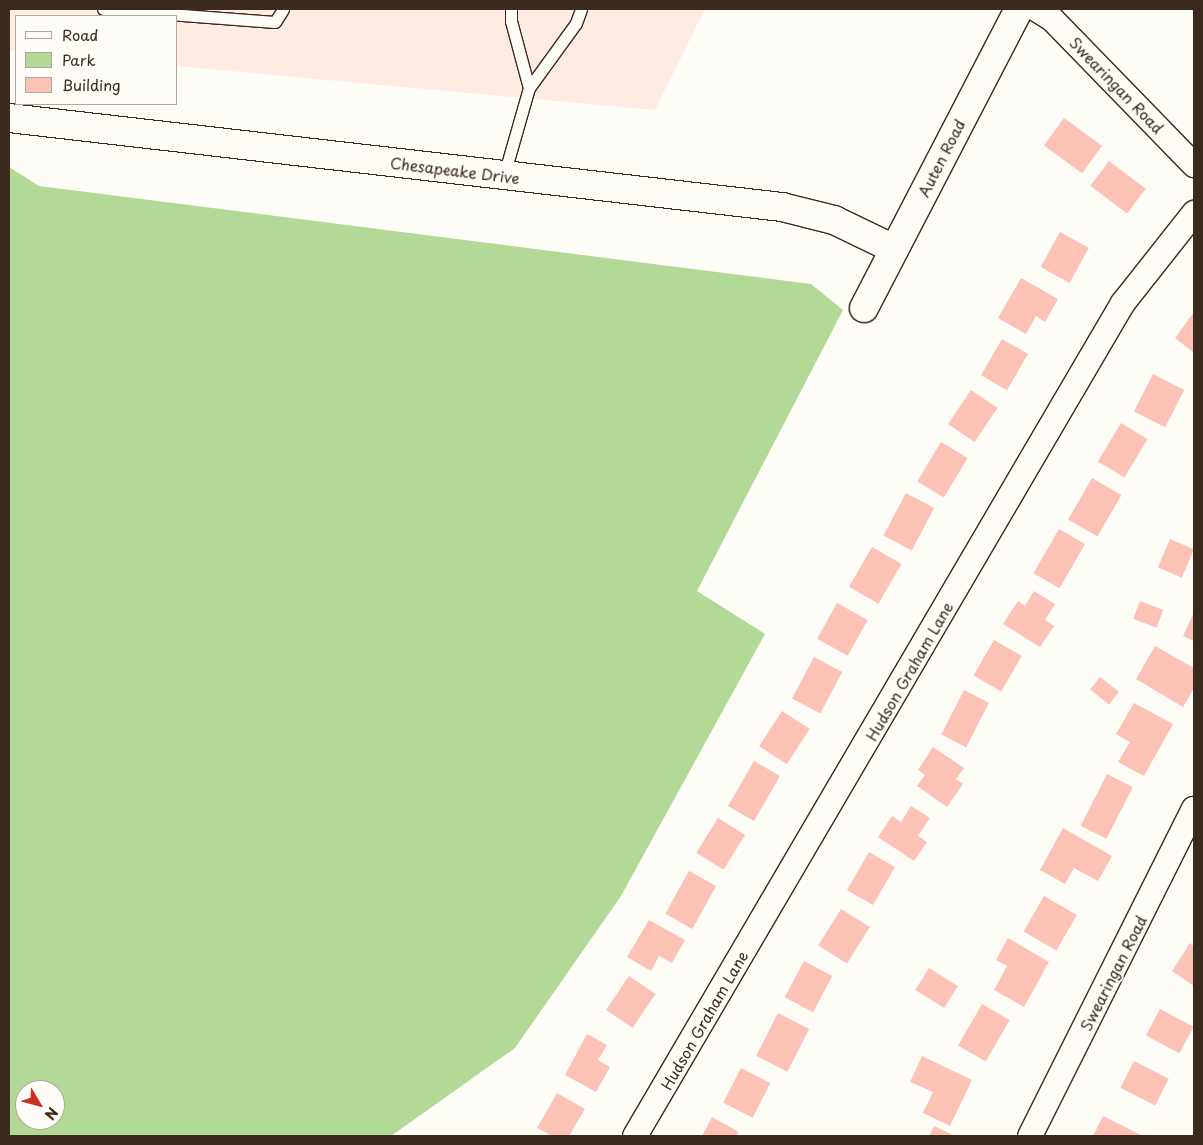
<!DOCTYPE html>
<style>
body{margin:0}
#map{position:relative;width:1203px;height:1145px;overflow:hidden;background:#fdfcf7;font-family:"Playpen Sans",sans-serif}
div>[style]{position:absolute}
.built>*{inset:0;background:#fdebe4}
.green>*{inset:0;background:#b2da96}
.building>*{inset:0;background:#fdc2b6;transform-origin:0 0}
.roads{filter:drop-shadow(1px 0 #3b2a1e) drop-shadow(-1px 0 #3b2a1e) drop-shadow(0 1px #3b2a1e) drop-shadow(0 -1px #3b2a1e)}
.lane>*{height:11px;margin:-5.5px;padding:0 5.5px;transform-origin:5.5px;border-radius:5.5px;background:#fdfcf7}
.street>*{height:24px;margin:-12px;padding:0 12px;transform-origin:12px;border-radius:12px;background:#fdfcf7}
.secondary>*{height:28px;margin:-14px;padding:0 14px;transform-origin:14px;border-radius:14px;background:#fdfcf7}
span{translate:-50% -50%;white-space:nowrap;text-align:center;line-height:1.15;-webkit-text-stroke:4px #fdfcf7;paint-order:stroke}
.street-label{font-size:15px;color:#3b2a1e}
.frame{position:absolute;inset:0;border:10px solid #3b2a1e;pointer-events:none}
.legend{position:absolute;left:15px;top:15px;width:162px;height:90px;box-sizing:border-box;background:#fdfcf7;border:1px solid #afa8a0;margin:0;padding:6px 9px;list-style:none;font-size:15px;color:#3b2a1e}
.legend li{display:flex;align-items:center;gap:10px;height:25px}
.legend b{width:25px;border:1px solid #afa8a0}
.north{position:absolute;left:15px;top:1080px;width:50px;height:50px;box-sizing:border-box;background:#fdfcf7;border:1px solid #afa8a0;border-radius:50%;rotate:127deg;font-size:14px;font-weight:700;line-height:20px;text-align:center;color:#3b2a1e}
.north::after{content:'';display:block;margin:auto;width:18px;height:22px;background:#c8321e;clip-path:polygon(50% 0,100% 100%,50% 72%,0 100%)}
</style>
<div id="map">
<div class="built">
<i style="clip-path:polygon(9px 9px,705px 9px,655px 110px,176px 66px,176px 16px,16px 16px,16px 51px,9px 51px)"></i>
</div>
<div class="green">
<i style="clip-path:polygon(evenodd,9px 167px,39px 186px,811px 284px,843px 310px,697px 591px,765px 634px,621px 896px,515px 1048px,391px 1136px,9px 1136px,9px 167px,25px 1090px,55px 1090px,55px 1120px,25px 1120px,25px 1090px)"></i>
</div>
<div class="building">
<i style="left:1064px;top:118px;width:47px;height:34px;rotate:36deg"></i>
<i style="left:1109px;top:161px;width:46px;height:31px;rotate:37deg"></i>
<i style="left:1060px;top:232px;width:33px;height:40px;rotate:29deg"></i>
<i style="clip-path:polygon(1021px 278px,1058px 299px,1045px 322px,1036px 316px,1026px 334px,998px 318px)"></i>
<i style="clip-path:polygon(1194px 312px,1194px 353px,1175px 338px)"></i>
<i style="left:1002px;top:339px;width:30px;height:42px;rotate:30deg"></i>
<i style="left:1153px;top:374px;width:35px;height:42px;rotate:27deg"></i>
<i style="left:971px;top:390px;width:32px;height:41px;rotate:34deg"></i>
<i style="left:1121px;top:423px;width:31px;height:45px;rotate:31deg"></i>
<i style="left:941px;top:442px;width:31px;height:46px;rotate:31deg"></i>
<i style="left:1092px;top:478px;width:34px;height:48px;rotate:30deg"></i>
<i style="left:906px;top:493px;width:32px;height:48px;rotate:28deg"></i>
<i style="left:1059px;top:529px;width:30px;height:51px;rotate:30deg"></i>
<i style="left:1170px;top:539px;width:26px;height:31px;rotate:23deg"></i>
<i style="left:872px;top:547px;width:34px;height:46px;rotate:30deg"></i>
<i style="clip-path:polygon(1034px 591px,1055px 604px,1045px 620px,1054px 626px,1040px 647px,1003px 624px,1018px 601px,1025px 606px)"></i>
<i style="left:1140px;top:601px;width:25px;height:19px;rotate:21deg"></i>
<i style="left:837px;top:603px;width:35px;height:41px;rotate:29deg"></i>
<i style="clip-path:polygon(1194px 612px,1194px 641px,1183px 636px)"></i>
<i style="left:994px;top:640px;width:32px;height:41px;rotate:30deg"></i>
<i style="clip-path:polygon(1155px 646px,1194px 668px,1194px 688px,1183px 707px,1136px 679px)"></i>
<i style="left:814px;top:657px;width:32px;height:47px;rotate:28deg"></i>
<i style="left:1100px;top:677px;width:24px;height:16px;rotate:38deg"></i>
<i style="left:964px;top:690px;width:28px;height:50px;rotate:27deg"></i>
<i style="clip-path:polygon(1134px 703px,1173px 724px,1144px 776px,1118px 762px,1130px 742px,1116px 734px)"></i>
<i style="left:782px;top:711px;width:33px;height:42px;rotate:33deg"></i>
<i style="clip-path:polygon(933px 747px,964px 768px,956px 779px,963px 784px,947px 807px,917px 786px,925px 775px,918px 770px)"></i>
<i style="left:754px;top:761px;width:30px;height:52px;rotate:30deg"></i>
<i style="left:1107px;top:774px;width:29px;height:58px;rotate:27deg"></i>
<i style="clip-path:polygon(911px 806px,930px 818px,918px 836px,927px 842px,914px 861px,878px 837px,892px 816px,901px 822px)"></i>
<i style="left:718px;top:818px;width:32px;height:41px;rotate:32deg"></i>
<i style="clip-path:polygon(1063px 828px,1112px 856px,1098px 881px,1074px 868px,1065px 884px,1040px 870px)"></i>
<i style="left:869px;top:852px;width:30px;height:44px;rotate:30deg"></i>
<i style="left:689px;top:871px;width:31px;height:49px;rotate:29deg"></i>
<i style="left:1044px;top:896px;width:38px;height:41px;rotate:30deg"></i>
<i style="left:841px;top:909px;width:34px;height:43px;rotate:32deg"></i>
<i style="clip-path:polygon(649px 920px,685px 940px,672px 963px,659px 956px,651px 971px,627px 957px)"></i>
<i style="clip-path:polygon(1008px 938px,1049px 962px,1024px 1007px,994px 990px,1007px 966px,996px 960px)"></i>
<i style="clip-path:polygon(1190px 943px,1194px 946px,1194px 986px,1172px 971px)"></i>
<i style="left:804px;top:961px;width:32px;height:41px;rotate:28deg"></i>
<i style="left:929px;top:968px;width:34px;height:26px;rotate:32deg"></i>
<i style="left:629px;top:976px;width:32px;height:41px;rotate:34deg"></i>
<i style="left:982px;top:1004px;width:32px;height:48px;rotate:30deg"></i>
<i style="left:1160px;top:1009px;width:38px;height:30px;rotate:28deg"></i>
<i style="left:778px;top:1013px;width:35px;height:48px;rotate:27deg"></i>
<i style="clip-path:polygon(587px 1034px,607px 1045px,598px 1060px,610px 1067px,596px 1092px,565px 1075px)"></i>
<i style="clip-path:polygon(922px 1056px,972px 1080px,950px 1126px,923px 1113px,933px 1092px,910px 1082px)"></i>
<i style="left:1134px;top:1061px;width:39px;height:30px;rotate:27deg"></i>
<i style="left:741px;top:1068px;width:33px;height:39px;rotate:27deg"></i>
<i style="clip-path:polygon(557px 1093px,585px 1109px,569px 1136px,552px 1136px,537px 1128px)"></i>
<i style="clip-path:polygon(1103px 1116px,1143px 1136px,1093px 1136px)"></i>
<i style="clip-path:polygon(712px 1117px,739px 1132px,736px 1136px,702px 1136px)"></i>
<i style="clip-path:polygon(934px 1126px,955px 1136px,929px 1136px)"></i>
</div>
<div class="roads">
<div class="lane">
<i style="left:103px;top:9px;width:172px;rotate:4.3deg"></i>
<i style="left:275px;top:22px;width:15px;rotate:-58deg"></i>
<i style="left:511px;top:9px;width:12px;rotate:90deg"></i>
<i style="left:511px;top:21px;width:69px;rotate:75deg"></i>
<i style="left:504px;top:175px;width:91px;rotate:-74deg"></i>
<i style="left:529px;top:88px;width:80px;rotate:-54.1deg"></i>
<i style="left:576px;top:23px;width:15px;rotate:-70deg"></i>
</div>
<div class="street">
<i style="left:1036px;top:9px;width:19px;rotate:32deg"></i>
<i style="left:1052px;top:19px;width:204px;rotate:45.8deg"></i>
<i style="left:635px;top:1136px;width:965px;rotate:-59.64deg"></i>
<i style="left:1123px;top:303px;width:115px;rotate:-51.7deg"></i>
<i style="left:1030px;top:1136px;width:366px;rotate:-63.4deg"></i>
</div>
<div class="secondary">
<i style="left:9px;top:118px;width:778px;rotate:6.57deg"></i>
<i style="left:782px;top:207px;width:54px;rotate:14deg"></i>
<i style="left:834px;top:220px;width:67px;rotate:25.8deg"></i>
<i style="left:864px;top:308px;width:337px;rotate:-62.6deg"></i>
</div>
</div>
<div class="street-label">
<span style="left:1117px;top:85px;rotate:46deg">Swearingan Road</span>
<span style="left:941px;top:158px;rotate:-63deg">Auten Road</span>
<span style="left:455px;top:170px;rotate:7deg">Chesapeake Drive</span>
<span style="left:909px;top:671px;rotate:-60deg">Hudson Graham Lane</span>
<span style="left:1113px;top:973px;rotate:-63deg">Swearingan Road</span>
<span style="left:704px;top:1020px;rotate:-60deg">Hudson Graham Lane</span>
</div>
<div class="frame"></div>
<ul class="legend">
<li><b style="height:6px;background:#fdfcf7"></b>Road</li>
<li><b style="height:14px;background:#b2da96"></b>Park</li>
<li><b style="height:14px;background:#fdc2b6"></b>Building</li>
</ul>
<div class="north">N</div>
</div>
